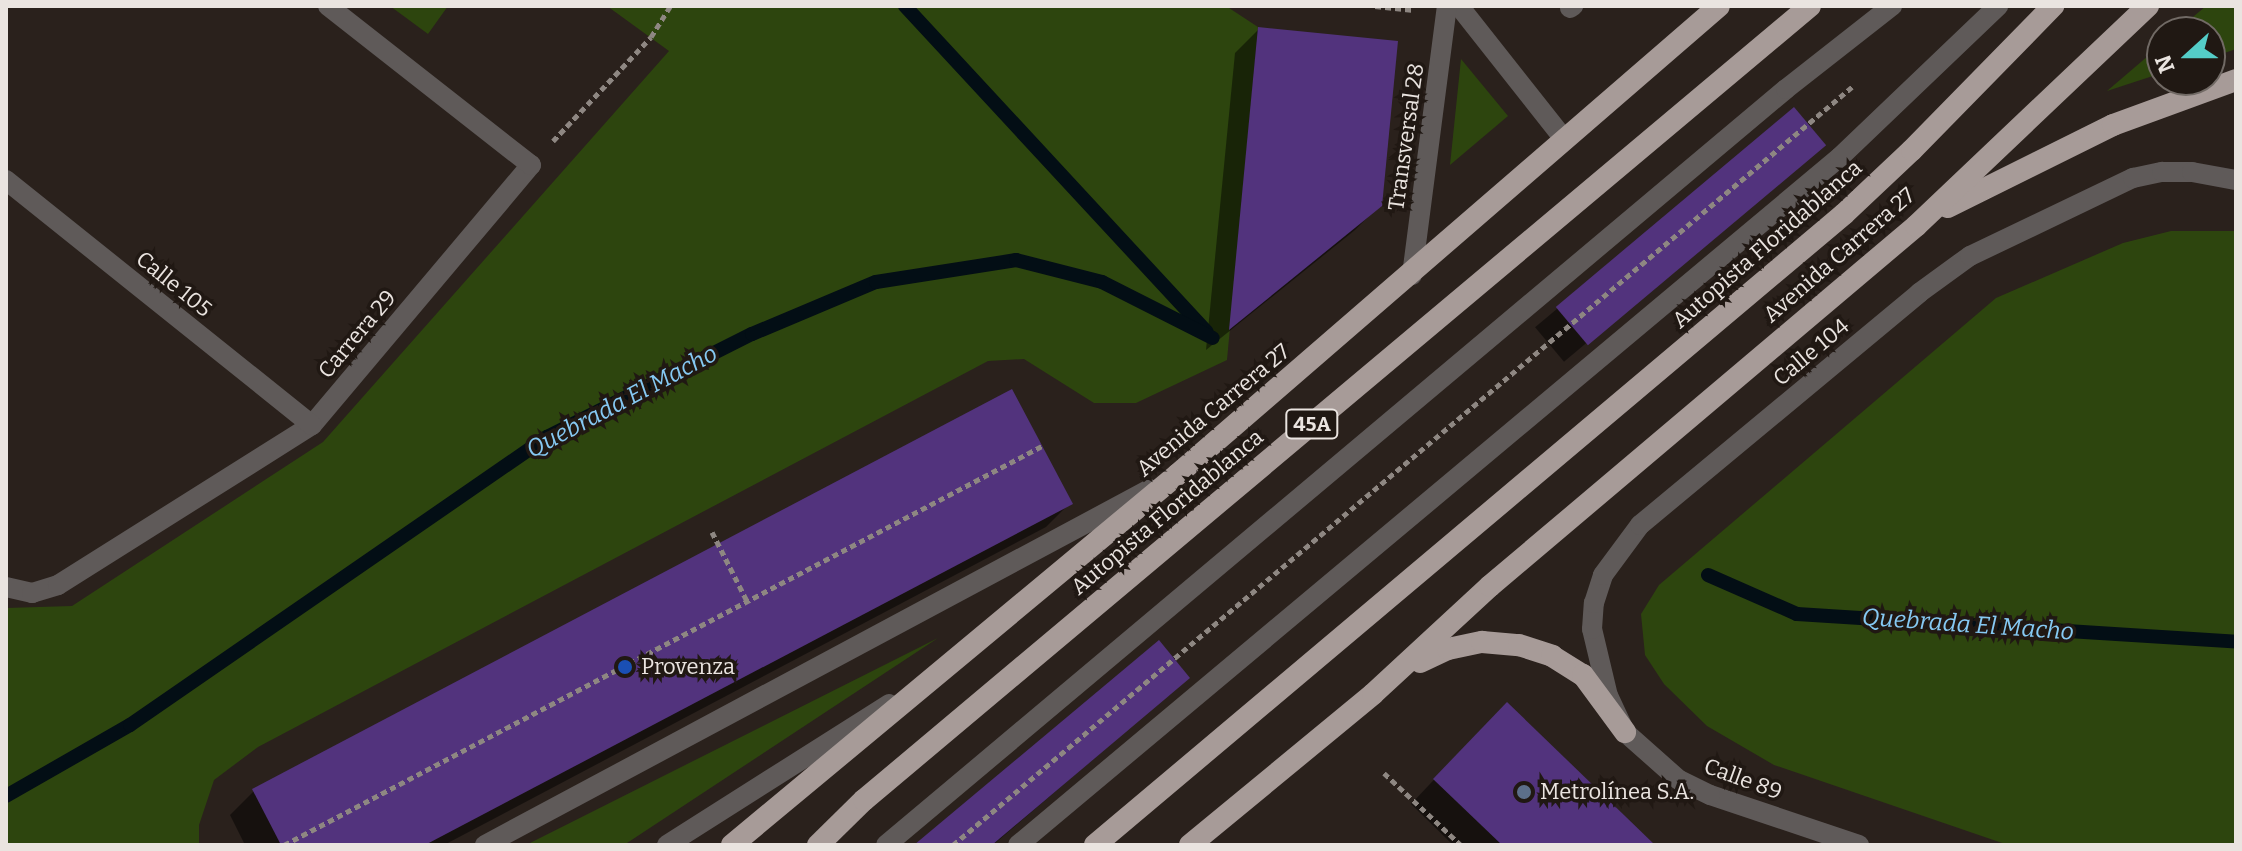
<!DOCTYPE html>
<meta charset="utf-8">
<style>
body{margin:0}
#map{position:relative;width:2242px;height:851px;overflow:hidden;background:#2a211c;font-family:Bitter,serif}
div>[style]{position:absolute}
.green>*{inset:0;background:#2d450e}
.shadow>*{inset:0;background:#0007;transform-origin:0 0}
.stream>*{height:14px;margin:-7px;padding:0 7px;transform-origin:7px;border-radius:7px;background:#030e15}
.building>*{inset:0;background:#52337d;transform-origin:0 0}
.path>*{height:5px;margin-top:-2.5px;transform-origin:0;background:repeating-linear-gradient(90deg,#8e8782 0 6px,transparent 0 10px)}
.service>*{height:20px;margin:-10px;padding:0 10px;transform-origin:10px;border-radius:10px;background:#5f5a59}
.minor>*{height:20px;margin:-10px;padding:0 10px;transform-origin:10px;border-radius:10px;background:#5f5a59}
.tertiary>*{height:20px;margin:-10px;padding:0 10px;transform-origin:10px;border-radius:10px;background:#5f5a59}
.trunk>*{height:22px;margin:-11px;padding:0 11px;transform-origin:11px;border-radius:11px;background:#a79b98}
.dots>*{width:22px;height:22px;translate:-50% -50%;box-sizing:border-box;border:4px solid #201813;border-radius:50%}
span{translate:-50% -50%;white-space:nowrap;text-align:center;line-height:1.15;-webkit-text-stroke:7px #201813;paint-order:stroke}
.shield-label span{padding:2px 6px;background:#201813;border:2px solid;border-radius:6px;-webkit-text-stroke-width:0}
.shield-label{font-size:20px;color:#eae4e0;font-weight:700}
.street-label{font-size:22px;color:#eae4e0}
.poi-label{font-size:22px;color:#eae4e0}
.left{translate:0 -50%;text-align:left}
.water-label{font-size:24px;color:#86c9f3;font-style:italic}
.frame{position:absolute;inset:0;border:8px solid #eae4e0;pointer-events:none}
.north{position:absolute;left:2146px;top:16px;width:80px;height:80px;box-sizing:border-box;background:#201813;border:2px solid #716a65;border-radius:50%;rotate:249deg;font-size:22px;font-weight:700;line-height:32px;text-align:center;color:#eae4e0}
.north::after{content:'';display:block;margin:auto;width:28px;height:36px;background:#54cdc8;clip-path:polygon(50% 0,100% 100%,50% 72%,0 100%)}
</style>
<div id="map">
<div class="green">
<i style="clip-path:polygon(390px 6px,448px 6px,428px 34px)"></i>
<i style="clip-path:polygon(607px 6px,1226px 6px,1258px 27px,1227px 360px,1136px 403px,1094px 403px,1024px 359px,988px 361px,258px 747px,214px 780px,199px 825px,199px 845px,6px 845px,6px 608px,72px 606px,323px 442px,669px 51px)"></i>
<i style="clip-path:polygon(2206px 6px,2236px 6px,2236px 49px,2210px 58px,2210px 32px,2175px 32px)"></i>
<i style="clip-path:polygon(2162px 44px,2162px 73px,2107px 91px)"></i>
<i style="clip-path:polygon(1461px 59px,1508px 116px,1450px 165px)"></i>
<i style="clip-path:polygon(2171px 231px,2236px 231px,2236px 845px,2008px 845px,1774px 765px,1707px 726px,1664px 684px,1645px 655px,1641px 614px,1659px 585px,1996px 298px,2123px 243px)"></i>
<i style="clip-path:polygon(938px 638px,624px 845px,526px 845px)"></i>
</div>
<div class="shadow">
<i style="clip-path:polygon(1259px 29px,1380px 205px,1355px 230px,1206px 350px,1235px 53px)"></i>
<i style="left:1794px;top:110px;width:45px;height:338px;rotate:50deg"></i>
<i style="clip-path:polygon(1070px 503px,1046px 527px,444px 845px,245px 845px,230px 815px,254px 791px)"></i>
<i style="clip-path:polygon(1188px 678px,993px 845px,917px 845px)"></i>
<i style="clip-path:polygon(1483px 728px,1652px 845px,1453px 845px,1411px 804px)"></i>
</div>
<div class="stream">
<i style="left:905px;top:6px;width:444px;rotate:47.2deg"></i>
<i style="left:1708px;top:575px;width:97px;rotate:23.7deg"></i>
<i style="left:1797px;top:614px;width:440px;rotate:3.6deg"></i>
<i style="left:6px;top:796px;width:143px;rotate:-29.8deg"></i>
<i style="left:130px;top:725px;width:507px;rotate:-34.63deg"></i>
<i style="left:547px;top:437px;width:229px;rotate:-26.7deg"></i>
<i style="left:752px;top:334px;width:134px;rotate:-22.8deg"></i>
<i style="left:876px;top:282px;width:142px;rotate:-8.9deg"></i>
<i style="left:1016px;top:260px;width:89px;rotate:14.3deg"></i>
<i style="left:1102px;top:282px;width:124px;rotate:26.8deg"></i>
</div>
<div class="building">
<i style="clip-path:polygon(1258px 27px,1398px 41px,1382px 206px,1229px 330px)"></i>
<i style="left:1794px;top:107px;width:50px;height:311px;rotate:50deg"></i>
<i style="clip-path:polygon(1012px 389px,1073px 504px,425px 845px,281px 845px,252px 789px)"></i>
<i style="clip-path:polygon(1159px 640px,1190px 678px,992px 845px,914px 845px)"></i>
<i style="clip-path:polygon(1507px 702px,1655px 845px,1502px 845px,1433px 779px)"></i>
</div>
<div class="path">
<i style="left:1375px;top:6px;width:39px;rotate:6deg"></i>
<i style="left:553px;top:141px;width:143px;rotate:-46.7deg"></i>
<i style="left:651px;top:37px;width:36px;rotate:-58deg"></i>
<i style="left:712px;top:532px;width:77px;rotate:63.1deg"></i>
<i style="left:1384px;top:773px;width:105px;rotate:43.1deg"></i>
<i style="left:284px;top:845px;width:857px;rotate:-27.76deg"></i>
<i style="left:953px;top:845px;width:1176px;rotate:-40.14deg"></i>
</div>
<div class="service">
<i style="left:1570px;top:8px;width:4px;rotate:-34deg"></i>
<i style="left:6px;top:587px;width:27px;rotate:13deg"></i>
<i style="left:32px;top:593px;width:27px;rotate:-17deg"></i>
<i style="left:58px;top:585px;width:300px;rotate:-32.2deg"></i>
<i style="left:312px;top:425px;width:340px;rotate:-49.9deg"></i>
<i style="left:485px;top:845px;width:754px;rotate:-28.16deg"></i>
<i style="left:886px;top:845px;width:1175px;rotate:-40.03deg"></i>
<i style="left:1786px;top:89px;width:135px;rotate:-38.1deg"></i>
<i style="left:1018px;top:845px;width:1072px;rotate:-39.93deg"></i>
<i style="left:1840px;top:157px;width:219px;rotate:-43.7deg"></i>
</div>
<div class="minor">
<i style="left:328px;top:6px;width:258px;rotate:38.1deg"></i>
<i style="left:1459px;top:6px;width:171px;rotate:51.7deg"></i>
<i style="left:6px;top:180px;width:392px;rotate:38.7deg"></i>
<i style="left:1412px;top:275px;width:271px;rotate:-82.6deg"></i>
</div>
<div class="tertiary">
<i style="left:667px;top:845px;width:263px;rotate:-32.4deg"></i>
<i style="left:1859px;top:845px;width:157px;rotate:-161.4deg"></i>
<i style="left:1710px;top:795px;width:34px;rotate:-154deg"></i>
<i style="left:1679px;top:780px;width:72px;rotate:-138.4deg"></i>
<i style="left:1625px;top:732px;width:40px;rotate:-115deg"></i>
<i style="left:1608px;top:696px;width:69px;rotate:-103.4deg"></i>
<i style="left:1592px;top:629px;width:26px;rotate:-86deg"></i>
<i style="left:1594px;top:603px;width:29px;rotate:-72deg"></i>
<i style="left:1603px;top:575px;width:62px;rotate:-53.5deg"></i>
<i style="left:1640px;top:525px;width:363px;rotate:-39.7deg"></i>
<i style="left:1919px;top:293px;width:63px;rotate:-36deg"></i>
<i style="left:1970px;top:256px;width:181px;rotate:-25.6deg"></i>
<i style="left:2133px;top:178px;width:30px;rotate:-12deg"></i>
<i style="left:2162px;top:172px;width:30px"></i>
<i style="left:2192px;top:172px;width:45px;rotate:10.3deg"></i>
</div>
<div class="trunk">
<i style="left:1948px;top:207px;width:184px;rotate:-26.4deg"></i>
<i style="left:2113px;top:125px;width:131px;rotate:-20.1deg"></i>
<i style="left:1420px;top:662px;width:31px;rotate:-25deg"></i>
<i style="left:1448px;top:649px;width:35px;rotate:-12deg"></i>
<i style="left:1482px;top:642px;width:37px;rotate:5deg"></i>
<i style="left:1519px;top:645px;width:35px;rotate:18deg"></i>
<i style="left:1552px;top:656px;width:36px;rotate:32deg"></i>
<i style="left:1583px;top:675px;width:71px;rotate:53.6deg"></i>
<i style="left:732px;top:845px;width:580px;rotate:-39.75deg"></i>
<i style="left:1178px;top:474px;width:715px;rotate:-40.86deg"></i>
<i style="left:818px;top:845px;width:64px;rotate:-44.4deg"></i>
<i style="left:864px;top:800px;width:1235px;rotate:-40.01deg"></i>
<i style="left:1095px;top:845px;width:979px;rotate:-40.11deg"></i>
<i style="left:1844px;top:214px;width:93px;rotate:-43.3deg"></i>
<i style="left:1912px;top:150px;width:202px;rotate:-45.6deg"></i>
<i style="left:1190px;top:845px;width:237px;rotate:-39.5deg"></i>
<i style="left:1373px;top:694px;width:159px;rotate:-42.7deg"></i>
<i style="left:1490px;top:586px;width:558px;rotate:-40.2deg"></i>
<i style="left:1916px;top:226px;width:320px;rotate:-43.5deg"></i>
</div>
<div class="dots">
<i style="left:625px;top:667px;background:#1a4fb4"></i>
<i style="left:1524px;top:792px;background:#5c6f8a"></i>
</div>
<div class="shield-label">
<span style="left:1312px;top:424px">45A</span>
</div>
<div class="street-label">
<span style="left:1406px;top:137px;rotate:-82deg">Transversal 28</span>
<span style="left:1767px;top:244px;rotate:-41deg">Autopista Floridablanca</span>
<span style="left:1839px;top:255px;rotate:-41deg">Avenida Carrera 27</span>
<span style="left:174px;top:284px;rotate:39deg">Calle 105</span>
<span style="left:357px;top:334px;rotate:-50deg">Carrera 29</span>
<span style="left:1811px;top:352px;rotate:-40deg">Calle 104</span>
<span style="left:1213px;top:410px;rotate:-40deg">Avenida Carrera 27</span>
<span style="left:1167px;top:512px;rotate:-40deg">Autopista Floridablanca</span>
<span style="left:1743px;top:779px;rotate:20deg">Calle 89</span>
</div>
<div class="poi-label">
<span class="left" style="left:641px;top:667px">Provenza</span>
<span class="left" style="left:1540px;top:792px">Metrolínea S.A.</span>
</div>
<div class="water-label">
<span style="left:622px;top:402px;rotate:-28deg">Quebrada El Macho</span>
<span style="left:1968px;top:625px;rotate:4deg">Quebrada El Macho</span>
</div>
<div class="frame"></div>
<div class="north">N</div>
</div>
